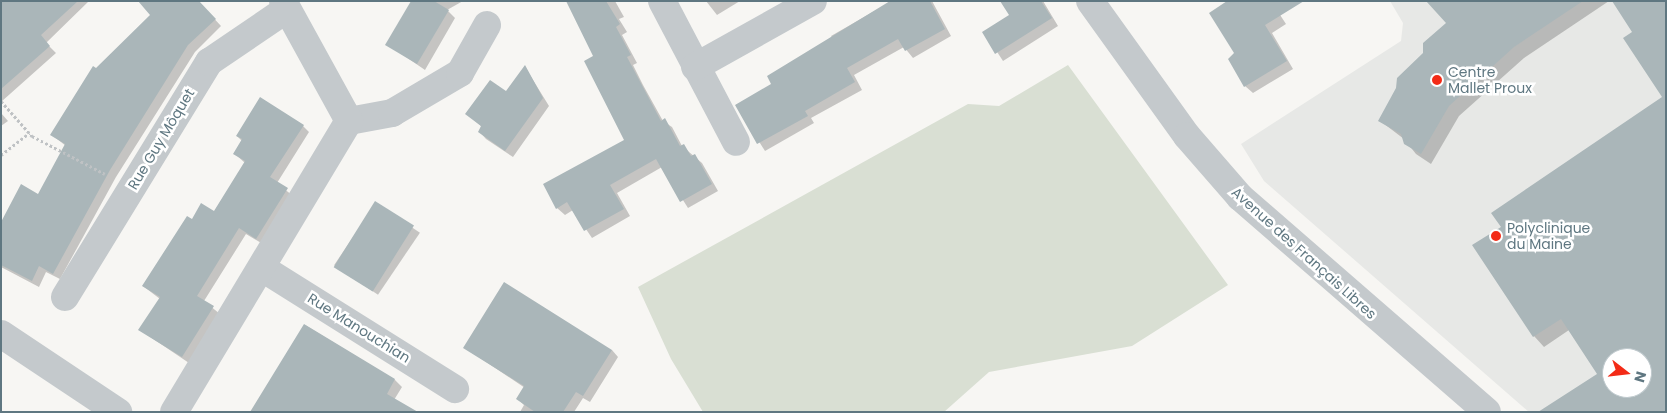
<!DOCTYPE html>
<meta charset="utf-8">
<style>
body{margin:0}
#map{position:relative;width:1667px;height:413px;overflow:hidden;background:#f7f6f3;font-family:Poppins,sans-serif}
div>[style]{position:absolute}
.built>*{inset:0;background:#e7e8e6}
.green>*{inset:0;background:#d9dfd3}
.shadow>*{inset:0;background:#0003;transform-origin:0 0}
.building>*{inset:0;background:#aab6b9;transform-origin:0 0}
.path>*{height:3px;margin-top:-1.5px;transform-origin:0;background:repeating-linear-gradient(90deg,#bfc2c4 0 2.5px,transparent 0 5px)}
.minor>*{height:28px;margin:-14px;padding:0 14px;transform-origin:14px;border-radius:14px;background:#c4c9cc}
.dots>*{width:14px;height:14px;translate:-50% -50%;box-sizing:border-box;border:2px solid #fff;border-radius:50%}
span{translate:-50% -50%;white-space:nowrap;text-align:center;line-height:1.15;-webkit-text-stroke:5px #fff;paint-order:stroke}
.poi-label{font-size:14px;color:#5f7781}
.left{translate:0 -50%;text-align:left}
.street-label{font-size:14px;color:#5f7781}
.frame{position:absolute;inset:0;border:2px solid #5f7781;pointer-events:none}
.north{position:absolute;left:1602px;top:348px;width:50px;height:50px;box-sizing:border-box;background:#fff;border:1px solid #bfc9cd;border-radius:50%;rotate:106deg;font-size:14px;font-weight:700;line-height:20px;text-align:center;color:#5f7781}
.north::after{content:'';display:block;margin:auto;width:18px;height:22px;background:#f32b17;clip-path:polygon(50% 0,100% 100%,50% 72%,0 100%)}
</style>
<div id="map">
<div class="built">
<i style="clip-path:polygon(evenodd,1390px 1px,1666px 1px,1666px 412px,1529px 412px,1264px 181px,1241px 144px,1401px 41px,1403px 23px,1390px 1px,1612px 358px,1642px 358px,1642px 388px,1612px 388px,1612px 358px)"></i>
</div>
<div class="green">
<i style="clip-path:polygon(1068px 65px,1228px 285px,1132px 346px,989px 372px,944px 412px,703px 412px,671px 359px,638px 287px,968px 104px,999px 106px)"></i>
</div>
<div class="shadow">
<i style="clip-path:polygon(4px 1px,89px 1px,46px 43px,56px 53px,1px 102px)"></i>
<i style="clip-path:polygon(198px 1px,221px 26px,195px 52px,116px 177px,60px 279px,46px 272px,39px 287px,1px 267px,1px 226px,39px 195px,66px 146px,52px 135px,96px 70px)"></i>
<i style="clip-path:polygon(412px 1px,463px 1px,447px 10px,455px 18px,425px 70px,387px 44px)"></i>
<i style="clip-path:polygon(567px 1px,615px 1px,624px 17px,619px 19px,627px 32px,622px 35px,637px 63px,633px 65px,643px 85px,663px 121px,672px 127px,682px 146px,702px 163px,718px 191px,688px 208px,662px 167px,617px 193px,630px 216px,592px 238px,573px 210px,565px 215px,557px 208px,626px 140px,595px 57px)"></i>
<i style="clip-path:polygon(706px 1px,740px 1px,717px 15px)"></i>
<i style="clip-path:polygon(892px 1px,932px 1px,951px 36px,913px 58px,904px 47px,854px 75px,862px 90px,811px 118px,814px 123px,765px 151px,736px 105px,773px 85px,833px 39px,831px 36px)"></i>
<i style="clip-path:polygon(1002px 1px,1043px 1px,1058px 26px,1003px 61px,984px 32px,1011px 15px)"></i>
<i style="clip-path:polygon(1271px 1px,1286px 24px,1272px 33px,1293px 69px,1253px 93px,1245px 86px,1235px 54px)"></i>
<i style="clip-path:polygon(1435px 1px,1609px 1px,1524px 58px,1459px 116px,1431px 164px,1416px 154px,1404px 139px,1379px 120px,1448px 23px)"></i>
<i style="clip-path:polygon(evenodd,1665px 1px,1666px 412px,1560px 412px,1599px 375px,1569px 330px,1544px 347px,1534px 336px,1474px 246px,1502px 227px,1663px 97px,1633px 32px,1665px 1px,1612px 358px,1642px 358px,1642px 388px,1612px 388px,1612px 358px)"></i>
<i style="clip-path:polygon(525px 67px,549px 106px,513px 157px,486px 139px,479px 131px,482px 127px,467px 114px,507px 93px)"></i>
<i style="clip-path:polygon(1px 113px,8px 121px,1px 126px)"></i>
<i style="clip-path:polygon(303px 126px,309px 132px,277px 183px,293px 196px,263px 244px,246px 234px,204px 301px,220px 314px,189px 363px,140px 330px,160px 299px,143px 286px,193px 221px,214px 212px,245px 163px,235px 154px,242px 141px,237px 136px)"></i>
<i style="left:376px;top:203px;width:53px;height:75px;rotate:34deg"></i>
<i style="clip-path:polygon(305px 325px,395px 380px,402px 387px,394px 400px,397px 412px)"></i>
<i style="clip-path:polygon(464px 347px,612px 350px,618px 357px,590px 402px,583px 398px,574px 412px,520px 412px,524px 405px,518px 399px,525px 388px)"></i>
</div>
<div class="building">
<i style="clip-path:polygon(1px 1px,78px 1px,41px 35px,50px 46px,1px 89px)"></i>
<i style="clip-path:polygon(138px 1px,199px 1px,216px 19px,188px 45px,110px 170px,53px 274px,39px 266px,32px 281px,1px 265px,1px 222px,21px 184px,38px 194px,65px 144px,50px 135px,93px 66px,96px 68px,150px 15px)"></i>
<i style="clip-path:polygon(411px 1px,434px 1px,449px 10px,417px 64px,385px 45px)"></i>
<i style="clip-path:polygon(566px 1px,606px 1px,620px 24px,616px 27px,631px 55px,627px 57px,661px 121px,665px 118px,680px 146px,684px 144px,691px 156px,695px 154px,712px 184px,680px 202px,656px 159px,610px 185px,624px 209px,584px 231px,567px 202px,556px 209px,543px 184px,624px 140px,584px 61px,593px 56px)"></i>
<i style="clip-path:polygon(890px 1px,930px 1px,945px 29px,905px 51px,898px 39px,847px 68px,855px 82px,805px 111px,808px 116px,757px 144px,735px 105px,771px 84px,767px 76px)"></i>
<i style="clip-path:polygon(1000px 1px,1041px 1px,1052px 18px,995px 54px,982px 32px,1009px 15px)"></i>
<i style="clip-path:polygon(1227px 1px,1304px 1px,1265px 25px,1287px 61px,1244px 87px,1228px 59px,1234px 53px,1209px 13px)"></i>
<i style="clip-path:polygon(1426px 1px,1583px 1px,1514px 47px,1449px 106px,1421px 154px,1404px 144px,1401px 134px,1378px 121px,1396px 88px,1397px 78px,1423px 53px,1423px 43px,1446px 23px)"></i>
<i style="clip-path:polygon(evenodd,1612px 1px,1666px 1px,1666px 412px,1538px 412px,1597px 374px,1561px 319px,1533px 337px,1472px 245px,1501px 227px,1491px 213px,1662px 97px,1623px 38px,1632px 32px,1612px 1px,1612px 358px,1642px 358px,1642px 388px,1612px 388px,1612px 358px)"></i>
<i style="clip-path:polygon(525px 65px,543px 98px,505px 151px,478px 132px,481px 126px,465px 114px,490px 80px,506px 91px)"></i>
<i style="clip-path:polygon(260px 97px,304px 125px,270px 177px,288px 188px,256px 239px,239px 228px,197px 296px,214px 306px,182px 357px,138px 330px,160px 297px,142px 286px,187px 216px,192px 219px,201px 203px,214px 211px,245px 161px,233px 154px,242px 139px,236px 136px)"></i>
<i style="left:375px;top:201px;width:46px;height:78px;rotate:32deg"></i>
<i style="clip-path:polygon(504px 282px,612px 350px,583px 396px,576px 392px,563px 412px,535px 412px,516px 399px,524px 386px,463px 348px)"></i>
<i style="clip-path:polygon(304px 324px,395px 379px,387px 394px,418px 412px,250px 412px)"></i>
</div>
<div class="path">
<i style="left:1px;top:101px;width:47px;rotate:48.5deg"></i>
<i style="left:32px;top:136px;width:82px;rotate:27.5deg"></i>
<i style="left:1px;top:155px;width:36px;rotate:-38deg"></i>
</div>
<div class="minor">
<i style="left:662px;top:1px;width:159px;rotate:62.3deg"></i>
<i style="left:1090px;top:1px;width:166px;rotate:54.3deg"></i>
<i style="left:1187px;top:136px;width:81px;rotate:49deg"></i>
<i style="left:1240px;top:197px;width:327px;rotate:41deg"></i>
<i style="left:695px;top:67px;width:135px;rotate:-29.2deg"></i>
<i style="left:349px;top:121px;width:44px;rotate:-10.5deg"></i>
<i style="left:392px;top:113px;width:79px;rotate:-30.5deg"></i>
<i style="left:460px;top:73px;width:55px;rotate:-60.6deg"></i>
<i style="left:262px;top:268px;width:228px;rotate:32.1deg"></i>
<i style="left:65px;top:297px;width:276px;rotate:-58.5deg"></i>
<i style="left:209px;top:62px;width:94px;rotate:-34.2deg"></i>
<i style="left:1px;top:334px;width:141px;rotate:33.7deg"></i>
<i style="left:174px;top:412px;width:340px;rotate:-59deg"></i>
<i style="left:349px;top:121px;width:137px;rotate:-118.8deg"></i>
</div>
<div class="dots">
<i style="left:1437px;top:80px;background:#f32b17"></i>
<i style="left:1496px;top:236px;background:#f32b17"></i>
</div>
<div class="poi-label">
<span class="left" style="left:1448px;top:80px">Centre<br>Mallet Proux</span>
<span class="left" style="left:1507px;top:236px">Polyclinique<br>du Maine</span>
</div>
<div class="street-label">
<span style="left:161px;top:139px;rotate:-59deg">Rue Guy Môquet</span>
<span style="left:1304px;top:253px;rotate:42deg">Avenue des Français Libres</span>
<span style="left:359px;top:328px;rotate:32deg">Rue Manouchian</span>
</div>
<div class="frame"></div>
<div class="north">N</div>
</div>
